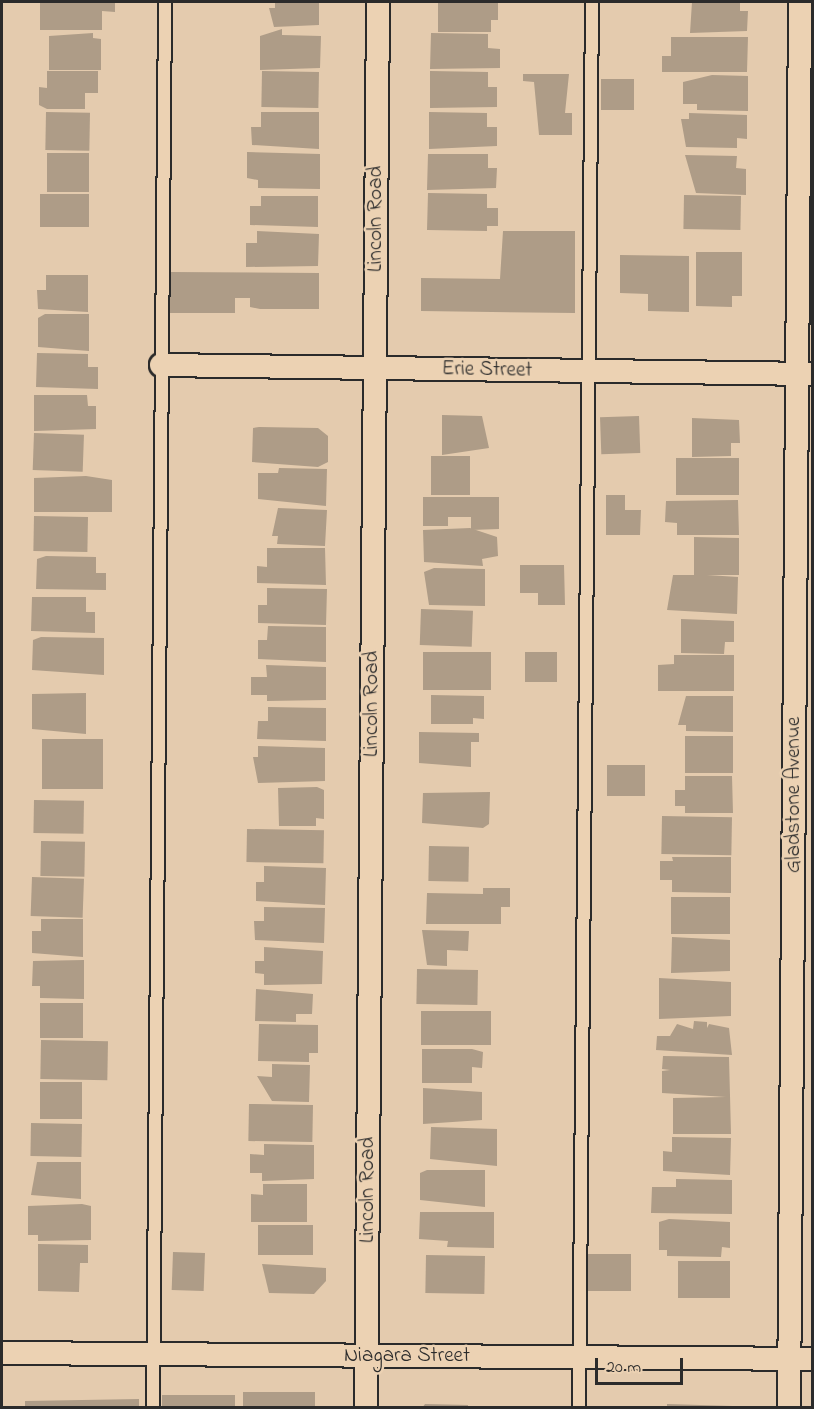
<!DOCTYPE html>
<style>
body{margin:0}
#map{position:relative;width:814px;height:1409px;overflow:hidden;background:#e4cbae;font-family:"Indie Flower",sans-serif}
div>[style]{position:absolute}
.building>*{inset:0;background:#ae9c87;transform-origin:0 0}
.roads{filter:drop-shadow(2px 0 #2b2b2b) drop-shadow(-2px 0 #2b2b2b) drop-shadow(0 2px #2b2b2b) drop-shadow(0 -2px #2b2b2b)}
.service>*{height:12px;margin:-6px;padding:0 6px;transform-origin:6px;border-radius:6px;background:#ecd2b3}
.minor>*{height:22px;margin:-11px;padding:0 11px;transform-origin:11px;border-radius:11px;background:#ecd2b3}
span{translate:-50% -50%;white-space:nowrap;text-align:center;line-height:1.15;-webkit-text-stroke:5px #ecd2b3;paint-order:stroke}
.street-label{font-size:21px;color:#2b2b2b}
.frame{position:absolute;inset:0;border:3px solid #2b2b2b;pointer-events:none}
.scale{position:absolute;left:595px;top:1358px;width:88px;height:27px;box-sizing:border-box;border:3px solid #2b2b2b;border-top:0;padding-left:8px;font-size:18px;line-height:21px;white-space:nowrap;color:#2b2b2b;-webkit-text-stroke:4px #ecd2b3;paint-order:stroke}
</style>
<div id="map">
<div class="building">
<i style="clip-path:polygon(40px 2px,115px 2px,115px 12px,102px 11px,102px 30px,40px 30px)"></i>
<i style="clip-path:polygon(275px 2px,319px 2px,319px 25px,274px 27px,269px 8px,275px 8px)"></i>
<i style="clip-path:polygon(438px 2px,498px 2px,498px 20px,491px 20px,491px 32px,438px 32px)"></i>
<i style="clip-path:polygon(692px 2px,740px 2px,740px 11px,748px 11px,747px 31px,690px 33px)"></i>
<i style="clip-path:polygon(282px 29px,282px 35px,321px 36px,320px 68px,260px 70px,260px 36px)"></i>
<i style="clip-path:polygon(93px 33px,93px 38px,101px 39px,101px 70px,49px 70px,49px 36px)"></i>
<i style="clip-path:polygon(431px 33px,488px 34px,488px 48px,500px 49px,500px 68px,430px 69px)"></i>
<i style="clip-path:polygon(671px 37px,748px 37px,747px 72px,662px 72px,662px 56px,671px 56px)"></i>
<i style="clip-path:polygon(47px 71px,98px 71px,98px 93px,85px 93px,85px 109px,47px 109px,39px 105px,39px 87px,47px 88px)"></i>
<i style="left:262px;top:71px;width:57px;height:36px;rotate:1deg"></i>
<i style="clip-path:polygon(430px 71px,488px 72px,488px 87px,497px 87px,497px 107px,430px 108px)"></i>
<i style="clip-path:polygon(523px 74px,569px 74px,565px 113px,572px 113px,572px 135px,539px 135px,534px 82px,523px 81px)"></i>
<i style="clip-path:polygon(712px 75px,748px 76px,748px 111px,697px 110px,697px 104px,683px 104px,683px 82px)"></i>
<i style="left:601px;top:79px;width:33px;height:31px"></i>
<i style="left:46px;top:112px;width:44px;height:38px;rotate:1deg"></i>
<i style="clip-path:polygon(261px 112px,319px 112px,319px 149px,252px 145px,251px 127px,261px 127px)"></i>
<i style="clip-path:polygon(429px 112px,487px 113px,487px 127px,497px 127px,497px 146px,429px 149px)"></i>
<i style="clip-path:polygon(689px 113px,747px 115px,747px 139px,737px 138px,737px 148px,686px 147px,681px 119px,689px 119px)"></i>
<i style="clip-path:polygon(247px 152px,320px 154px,320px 189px,258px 188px,258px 180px,247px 178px)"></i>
<i style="left:47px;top:153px;width:42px;height:39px"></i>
<i style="clip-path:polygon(428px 154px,488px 154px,488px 168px,497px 168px,496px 188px,427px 190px)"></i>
<i style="clip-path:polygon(685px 155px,737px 156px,736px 168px,746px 169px,746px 195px,696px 193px)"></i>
<i style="clip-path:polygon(428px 193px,487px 194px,487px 208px,498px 208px,498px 226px,487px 226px,487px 231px,427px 230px)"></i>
<i style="left:40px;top:194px;width:49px;height:33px"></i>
<i style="left:684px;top:195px;width:57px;height:34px;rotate:1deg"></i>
<i style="clip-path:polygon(261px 196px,318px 196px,318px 227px,250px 225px,250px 206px,261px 206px)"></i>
<i style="clip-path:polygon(257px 231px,319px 234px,318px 266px,246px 267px,246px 243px,257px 243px)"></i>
<i style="clip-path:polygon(503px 231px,575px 231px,575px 313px,421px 311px,421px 278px,500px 279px)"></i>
<i style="clip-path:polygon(696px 252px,742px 252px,742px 296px,732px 296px,732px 307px,696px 306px)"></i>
<i style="clip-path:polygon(620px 255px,689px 256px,689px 312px,648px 311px,648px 294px,620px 293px)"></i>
<i style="clip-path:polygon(169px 272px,319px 273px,319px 309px,260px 309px,250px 307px,250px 298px,235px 298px,235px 313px,169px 313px)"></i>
<i style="clip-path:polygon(46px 275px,88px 275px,88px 312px,38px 309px,37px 290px,46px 290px)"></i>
<i style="clip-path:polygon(45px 314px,89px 314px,89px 351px,38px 347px,38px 318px)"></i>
<i style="clip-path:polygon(37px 353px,88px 354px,88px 367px,98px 367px,98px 389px,36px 387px)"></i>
<i style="clip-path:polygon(34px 395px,87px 395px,88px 406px,96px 406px,96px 429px,34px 431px)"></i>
<i style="clip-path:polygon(442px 415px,482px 416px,489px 448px,442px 455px)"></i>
<i style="left:639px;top:416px;width:37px;height:39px;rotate:88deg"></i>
<i style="clip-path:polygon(692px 418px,739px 420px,740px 443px,731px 443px,731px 456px,692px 457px)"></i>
<i style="clip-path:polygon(259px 427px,318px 428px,328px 436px,328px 462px,318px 467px,252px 462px,253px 428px)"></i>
<i style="left:34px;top:433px;width:50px;height:37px;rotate:2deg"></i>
<i style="left:431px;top:456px;width:39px;height:39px"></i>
<i style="left:739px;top:458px;width:37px;height:63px;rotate:90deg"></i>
<i style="clip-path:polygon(279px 468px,327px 469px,326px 506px,258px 499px,258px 473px,278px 473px)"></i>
<i style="clip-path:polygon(86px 476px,112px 480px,112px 512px,34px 512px,34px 478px)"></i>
<i style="clip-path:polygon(606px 495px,625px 495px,625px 510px,641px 510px,640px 535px,606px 535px)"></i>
<i style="clip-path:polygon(423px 497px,499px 497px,499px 529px,471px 530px,471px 517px,448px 517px,448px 526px,423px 526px)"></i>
<i style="clip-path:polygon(738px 500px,739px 535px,677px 535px,677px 523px,665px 522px,666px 501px)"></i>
<i style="clip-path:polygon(278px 508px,327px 510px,325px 546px,277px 544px,278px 536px,272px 536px)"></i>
<i style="left:34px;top:516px;width:54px;height:35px;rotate:1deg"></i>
<i style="clip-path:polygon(470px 528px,497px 537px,498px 556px,482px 559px,483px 566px,424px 562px,423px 530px)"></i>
<i style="clip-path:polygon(694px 537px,739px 538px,739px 575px,707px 575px,738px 577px,737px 614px,667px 610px,673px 575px,694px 575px)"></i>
<i style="clip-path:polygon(267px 548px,325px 548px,326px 585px,257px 583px,257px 566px,267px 567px)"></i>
<i style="clip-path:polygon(46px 556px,96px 557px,96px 573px,106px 573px,106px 590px,36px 589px,37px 559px)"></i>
<i style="clip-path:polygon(520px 565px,564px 565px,565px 605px,538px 605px,538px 593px,520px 593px)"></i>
<i style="clip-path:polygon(434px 568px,485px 569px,485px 606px,429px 605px,424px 572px)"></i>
<i style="clip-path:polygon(267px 588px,327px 589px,326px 625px,258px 623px,258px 605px,267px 605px)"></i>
<i style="clip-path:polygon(32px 597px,86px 597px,86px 612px,95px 612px,95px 633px,31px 631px)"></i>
<i style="left:421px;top:609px;width:52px;height:36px;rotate:2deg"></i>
<i style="clip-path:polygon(681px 619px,734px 621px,734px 642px,725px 642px,724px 654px,681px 653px)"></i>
<i style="clip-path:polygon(268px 626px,326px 627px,326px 662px,258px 659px,258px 640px,267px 640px)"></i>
<i style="clip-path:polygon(41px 637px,104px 638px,104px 675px,32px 670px,33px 640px)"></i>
<i style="left:423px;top:652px;width:68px;height:38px"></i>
<i style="left:525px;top:652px;width:32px;height:30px"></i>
<i style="clip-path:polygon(674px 655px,734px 655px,734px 691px,658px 691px,658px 665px,674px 664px)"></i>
<i style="clip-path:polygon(266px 665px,326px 667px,326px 700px,267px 701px,267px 695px,251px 695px,251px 677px,267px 677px)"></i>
<i style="clip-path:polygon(86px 693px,86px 734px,32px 729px,32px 694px)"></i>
<i style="clip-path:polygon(431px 695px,484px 696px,484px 719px,473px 718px,473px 724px,431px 724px)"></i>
<i style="clip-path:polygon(686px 696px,733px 696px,733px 732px,686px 731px,686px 725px,678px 725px)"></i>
<i style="clip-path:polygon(268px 707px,326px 708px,326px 741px,257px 739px,258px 721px,268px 721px)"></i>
<i style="clip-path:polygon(419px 732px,479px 733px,479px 742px,471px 742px,471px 767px,419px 763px)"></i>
<i style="left:685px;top:736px;width:48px;height:37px"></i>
<i style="left:42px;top:739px;width:61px;height:50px"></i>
<i style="clip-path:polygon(258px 746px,325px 748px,325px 781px,258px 783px,253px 757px,258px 757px)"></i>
<i style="left:607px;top:765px;width:38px;height:31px"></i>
<i style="clip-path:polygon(685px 776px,732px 776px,733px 813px,685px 813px,685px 806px,675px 806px,675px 790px,685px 790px)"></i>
<i style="clip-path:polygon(317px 787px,324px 790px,324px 819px,316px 818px,316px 826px,279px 826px,278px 788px)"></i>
<i style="clip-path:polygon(490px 792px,489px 824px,483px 828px,422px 823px,423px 793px)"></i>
<i style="left:34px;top:800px;width:50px;height:33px;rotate:1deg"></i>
<i style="left:662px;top:816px;width:70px;height:38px;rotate:1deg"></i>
<i style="left:247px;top:829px;width:77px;height:33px;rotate:1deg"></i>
<i style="left:41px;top:841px;width:44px;height:35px;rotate:1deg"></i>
<i style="left:429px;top:846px;width:40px;height:35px;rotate:1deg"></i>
<i style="clip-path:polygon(672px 857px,731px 857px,731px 893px,672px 892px,672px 880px,660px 880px,660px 861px,673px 861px)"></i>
<i style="clip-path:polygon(264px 866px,326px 868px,325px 905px,256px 901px,256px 882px,264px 882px)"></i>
<i style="left:32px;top:877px;width:52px;height:39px;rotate:2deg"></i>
<i style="clip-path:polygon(483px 888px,510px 888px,510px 907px,501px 907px,501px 924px,426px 924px,427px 893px,483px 894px)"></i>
<i style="left:671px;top:897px;width:59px;height:37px"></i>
<i style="clip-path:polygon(264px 907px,325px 908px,324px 943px,255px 940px,254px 921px,264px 921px)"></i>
<i style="clip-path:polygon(41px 919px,83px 919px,83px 957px,32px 953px,32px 931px,41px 931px)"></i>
<i style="clip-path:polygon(422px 930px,469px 931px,468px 951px,447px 950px,447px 966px,427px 965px)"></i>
<i style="clip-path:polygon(672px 937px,730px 940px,730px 971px,671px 973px)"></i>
<i style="clip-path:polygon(264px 947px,323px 951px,322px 984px,264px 985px,264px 974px,255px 973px,255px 961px,264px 961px)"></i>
<i style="clip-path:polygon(84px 960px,84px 999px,40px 998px,40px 986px,32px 986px,33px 961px)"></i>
<i style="left:417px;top:969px;width:61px;height:35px;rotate:1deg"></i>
<i style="clip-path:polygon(659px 978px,731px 982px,731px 1016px,659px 1019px)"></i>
<i style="clip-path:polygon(256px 989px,313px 994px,312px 1014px,296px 1014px,296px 1022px,255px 1021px)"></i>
<i style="left:40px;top:1003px;width:43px;height:35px"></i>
<i style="left:421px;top:1011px;width:70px;height:34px"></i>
<i style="clip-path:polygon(694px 1021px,707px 1022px,707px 1028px,709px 1024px,729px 1028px,732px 1055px,656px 1050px,657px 1036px,670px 1036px,677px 1024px,693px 1029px)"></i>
<i style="clip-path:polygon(259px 1024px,318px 1025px,318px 1053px,309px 1053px,309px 1062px,258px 1061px)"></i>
<i style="left:41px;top:1040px;width:67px;height:39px;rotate:1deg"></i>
<i style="clip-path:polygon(422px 1049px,472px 1049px,483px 1052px,482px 1068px,472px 1067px,472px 1083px,422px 1083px)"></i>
<i style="clip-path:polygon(663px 1056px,729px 1057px,731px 1134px,673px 1134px,673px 1098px,726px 1097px,662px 1093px,662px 1071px,670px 1070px,662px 1069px)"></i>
<i style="clip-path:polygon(272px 1064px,310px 1065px,309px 1102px,272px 1101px,257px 1076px,272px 1077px)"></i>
<i style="left:40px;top:1082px;width:42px;height:37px"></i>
<i style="clip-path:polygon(423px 1088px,482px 1092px,482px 1120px,423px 1124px)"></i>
<i style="left:249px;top:1104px;width:64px;height:37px;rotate:1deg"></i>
<i style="left:31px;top:1123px;width:51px;height:33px;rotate:1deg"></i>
<i style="clip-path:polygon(431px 1127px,497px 1129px,497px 1166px,430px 1159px)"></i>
<i style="clip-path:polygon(672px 1137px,731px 1138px,730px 1175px,663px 1171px,663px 1151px,672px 1152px)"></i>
<i style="clip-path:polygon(264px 1144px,314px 1145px,314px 1179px,262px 1181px,262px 1173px,250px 1173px,250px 1154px,264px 1155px)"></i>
<i style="clip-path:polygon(37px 1162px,81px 1162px,81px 1199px,31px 1195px)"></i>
<i style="clip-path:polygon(427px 1170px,485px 1170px,485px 1207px,420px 1200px,420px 1173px)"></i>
<i style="clip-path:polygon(676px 1179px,732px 1180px,732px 1214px,651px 1213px,652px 1187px,676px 1187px)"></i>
<i style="clip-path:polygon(263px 1184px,307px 1184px,307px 1222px,251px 1222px,251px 1194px,263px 1195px)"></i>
<i style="clip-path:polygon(82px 1204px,91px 1206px,91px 1240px,38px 1241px,38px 1235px,28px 1235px,28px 1206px)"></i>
<i style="clip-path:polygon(420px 1212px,494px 1212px,494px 1248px,447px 1247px,448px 1241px,419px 1239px)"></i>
<i style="clip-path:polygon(669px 1219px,730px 1222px,730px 1248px,722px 1247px,721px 1257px,667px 1256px,667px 1250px,659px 1250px,659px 1222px)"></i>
<i style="left:313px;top:1225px;width:30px;height:55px;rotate:90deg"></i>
<i style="clip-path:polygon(38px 1244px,88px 1245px,88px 1263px,80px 1263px,79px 1292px,38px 1291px)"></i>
<i style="left:173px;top:1252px;width:32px;height:38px;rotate:2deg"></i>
<i style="left:631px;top:1254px;width:37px;height:43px;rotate:90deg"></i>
<i style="left:426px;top:1255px;width:59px;height:38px;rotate:1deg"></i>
<i style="left:678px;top:1261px;width:52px;height:37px"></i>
<i style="clip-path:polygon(262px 1264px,326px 1268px,326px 1281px,314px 1294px,269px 1293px)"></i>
<i style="left:243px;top:1392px;width:72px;height:16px"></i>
<i style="left:162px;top:1395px;width:73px;height:13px"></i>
<i style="clip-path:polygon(139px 1399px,139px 1408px,25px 1408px,25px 1401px)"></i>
<i style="clip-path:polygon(425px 1404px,468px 1405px,468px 1408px,422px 1408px)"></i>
<i style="clip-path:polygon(667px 1404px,733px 1406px,733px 1408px,667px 1408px)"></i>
</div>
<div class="roads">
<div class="service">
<i style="left:153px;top:1408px;width:1406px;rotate:-89.51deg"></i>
<i style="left:579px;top:1408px;width:1406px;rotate:-89.47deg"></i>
</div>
<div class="minor">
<i style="left:161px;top:365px;width:651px;rotate:0.79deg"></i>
<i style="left:2px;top:1353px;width:810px;rotate:0.42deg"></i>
<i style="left:366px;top:1408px;width:1406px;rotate:-89.51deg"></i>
<i style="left:789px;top:1408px;width:1406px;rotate:-89.55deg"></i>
</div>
</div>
<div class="street-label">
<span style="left:376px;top:219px;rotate:-90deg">Lincoln Road</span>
<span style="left:487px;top:370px;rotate:1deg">Erie Street</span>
<span style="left:372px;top:704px;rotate:-90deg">Lincoln Road</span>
<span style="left:794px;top:795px;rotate:-90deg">Gladstone Avenue</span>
<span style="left:368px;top:1190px;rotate:-90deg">Lincoln Road</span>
<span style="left:407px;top:1356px">Niagara Street</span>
</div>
<div class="frame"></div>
<div class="scale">20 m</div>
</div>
